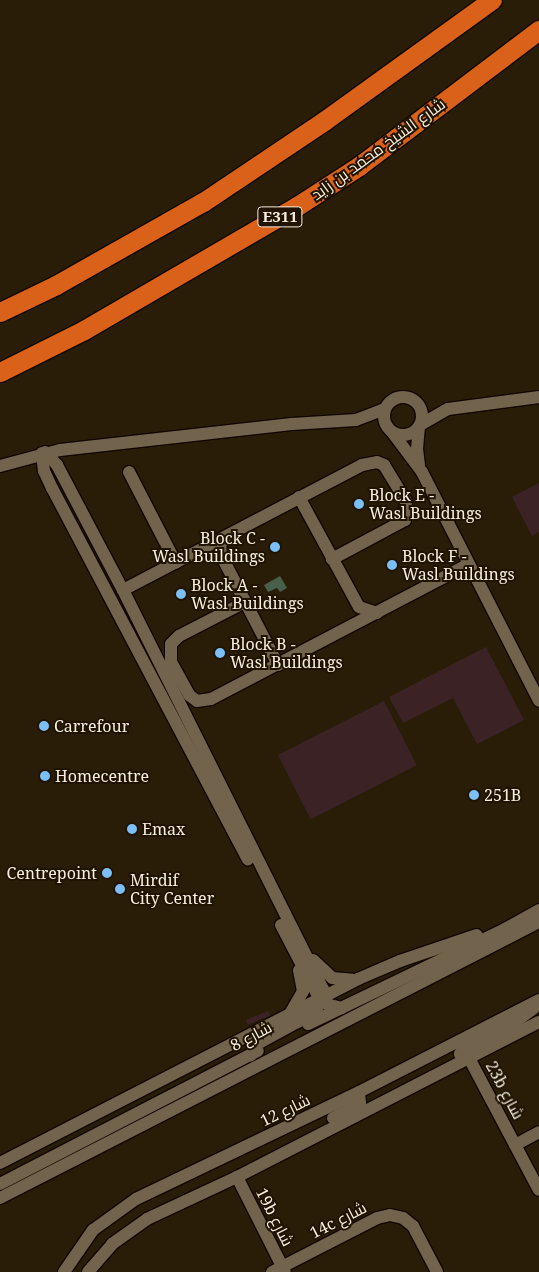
<!DOCTYPE html>
<meta charset="utf-8">
<style>
body{margin:0}
#map{position:relative;width:539px;height:1272px;overflow:hidden;background:#2a1d08;font-family:"Noto Serif",Cairo,serif}
div>[style]{position:absolute}
.green>*{inset:0;background:#3b2325;transform-origin:0 0}
.water>*{inset:0;background:#485f49}
.roads{filter:drop-shadow(1px 0 #120700) drop-shadow(-1px 0 #120700) drop-shadow(0 1px #120700) drop-shadow(0 -1px #120700)}
.minor>*{height:12px;margin:-6px;padding:0 6px;transform-origin:6px;border-radius:6px;background:#72634c}
.minor>.ring{margin:-6px;padding:0;box-sizing:content-box;background:none;border:12px solid #72634c;border-radius:50%}
.highway>*{height:19px;margin:-9.5px;padding:0 9.5px;transform-origin:9.5px;border-radius:9.5px;background:#da611a}
.dots>*{width:14px;height:14px;translate:-50% -50%;box-sizing:border-box;border:2px solid #201401;border-radius:50%}
span{translate:-50% -50%;white-space:nowrap;text-align:center;line-height:1.15;-webkit-text-stroke:4px #201401;paint-order:stroke}
.shield-label span{padding:1px 4px;background:#201401;border:1px solid;border-radius:4px;-webkit-text-stroke-width:0}
.shield-label{font-size:15px;color:#f7eee1;font-weight:700}
.street-label{font-size:16px;color:#f7eee1}
.poi-label{font-size:16px;color:#f7eee1}
.left{translate:0 -50%;text-align:left}
.right{translate:-100% -50%;text-align:right}
</style>
<div id="map">
<div class="green">
<i style="clip-path:polygon(539px 483px,539px 532px,532px 536px,512px 497px)"></i>
<i style="clip-path:polygon(486px 647px,524px 720px,477px 744px,453px 698px,403px 723px,389px 697px)"></i>
<i style="left:384px;top:701px;width:72px;height:119px;rotate:63deg"></i>
<i style="left:268px;top:1011px;width:5px;height:24px;rotate:68deg"></i>
</div>
<div class="water">
<i style="clip-path:polygon(280px 576px,287px 588px,280px 592px,277px 588px,268px 592px,264px 585px)"></i>
</div>
<div class="roads">
<div class="minor">
<i class="ring" style="left:384px;top:397px;width:26px;height:26px"></i>
<i style="left:420px;top:425px;width:32px;rotate:-30deg"></i>
<i style="left:448px;top:409px;width:92px;rotate:-7.5deg"></i>
<i style="left:392px;top:432px;width:50px;rotate:53.1deg"></i>
<i style="left:422px;top:472px;width:257px;rotate:62.9deg"></i>
<i style="left:45px;top:452px;width:18px;rotate:47deg"></i>
<i style="left:57px;top:465px;width:141px;rotate:62.2deg"></i>
<i style="left:123px;top:590px;width:446px;rotate:63.4deg"></i>
<i style="left:323px;top:989px;width:24px;rotate:107deg"></i>
<i style="left:316px;top:1012px;width:67px;rotate:151.5deg"></i>
<i style="left:257px;top:1044px;width:13px;rotate:119deg"></i>
<i style="left:42px;top:453px;width:18px;rotate:84deg"></i>
<i style="left:44px;top:471px;width:19px;rotate:65deg"></i>
<i style="left:52px;top:488px;width:420px;rotate:62.2deg"></i>
<i style="left:419px;top:465px;width:16px;rotate:-97deg"></i>
<i style="left:417px;top:449px;width:22px;rotate:-85deg"></i>
<i style="left:0;top:466px;width:62px;rotate:-14.9deg"></i>
<i style="left:60px;top:450px;width:233px;rotate:-6.4deg"></i>
<i style="left:292px;top:424px;width:64px;rotate:-3.6deg"></i>
<i style="left:356px;top:420px;width:31px;rotate:-21deg"></i>
<i style="left:129px;top:472px;width:102px;rotate:62.7deg"></i>
<i style="left:299px;top:497px;width:125px;rotate:61.4deg"></i>
<i style="left:359px;top:607px;width:19px;rotate:18deg"></i>
<i style="left:226px;top:537px;width:10px;rotate:127deg"></i>
<i style="left:220px;top:545px;width:10px;rotate:84deg"></i>
<i style="left:221px;top:555px;width:124px;rotate:62.6deg"></i>
<i style="left:123px;top:590px;width:270px;rotate:-27.6deg"></i>
<i style="left:362px;top:465px;width:15px;rotate:-11deg"></i>
<i style="left:377px;top:462px;width:8px;rotate:23deg"></i>
<i style="left:384px;top:465px;width:42px;rotate:58.6deg"></i>
<i style="left:406px;top:501px;width:19px;rotate:93deg"></i>
<i style="left:405px;top:520px;width:83px;rotate:151.9deg"></i>
<i style="left:245px;top:602px;width:74px;rotate:152.7deg"></i>
<i style="left:179px;top:636px;width:11px;rotate:135deg"></i>
<i style="left:171px;top:644px;width:18px;rotate:90deg"></i>
<i style="left:171px;top:662px;width:38px;rotate:61deg"></i>
<i style="left:189px;top:695px;width:10px;rotate:37deg"></i>
<i style="left:197px;top:701px;width:14px;rotate:-8deg"></i>
<i style="left:211px;top:699px;width:291px;rotate:-27.6deg"></i>
<i style="left:281px;top:925px;width:78px;rotate:62.4deg"></i>
<i style="left:317px;top:994px;width:14px;rotate:45deg"></i>
<i style="left:327px;top:1004px;width:15px;rotate:16deg"></i>
<i style="left:313px;top:960px;width:26px;rotate:43deg"></i>
<i style="left:332px;top:978px;width:21px;rotate:5deg"></i>
<i style="left:291px;top:1012px;width:24px;rotate:-60deg"></i>
<i style="left:303px;top:991px;width:21px;rotate:-101deg"></i>
<i style="left:308px;top:1024px;width:219px;rotate:-25.7deg"></i>
<i style="left:505px;top:929px;width:39px;rotate:-29deg"></i>
<i style="left:469px;top:1058px;width:149px;rotate:62.1deg"></i>
<i style="left:465px;top:1060px;width:8px;rotate:-130deg"></i>
<i style="left:460px;top:1054px;width:6px;rotate:-59deg"></i>
<i style="left:463px;top:1049px;width:57px;rotate:-27deg"></i>
<i style="left:514px;top:1023px;width:26px;rotate:-37deg"></i>
<i style="left:333px;top:1118px;width:31px;rotate:-29deg"></i>
<i style="left:360px;top:1103px;width:11px;rotate:-95deg"></i>
<i style="left:515px;top:1145px;width:27px;rotate:-28deg"></i>
<i style="left:0;top:1163px;width:403px;rotate:-27.2deg"></i>
<i style="left:358px;top:979px;width:46px;rotate:-23.2deg"></i>
<i style="left:400px;top:961px;width:81px;rotate:-18.7deg"></i>
<i style="left:237px;top:1177px;width:106px;rotate:63.2deg"></i>
<i style="left:0;top:1184px;width:290px;rotate:-27.3deg"></i>
<i style="left:0;top:1198px;width:606px;rotate:-27.12deg"></i>
<i style="left:64px;top:1272px;width:51px;rotate:-55.4deg"></i>
<i style="left:93px;top:1230px;width:53px;rotate:-35.8deg"></i>
<i style="left:136px;top:1199px;width:247px;rotate:-25.6deg"></i>
<i style="left:359px;top:1092px;width:202px;rotate:-27.1deg"></i>
<i style="left:88px;top:1272px;width:37px;rotate:-49deg"></i>
<i style="left:112px;top:1244px;width:43px;rotate:-35.5deg"></i>
<i style="left:147px;top:1219px;width:99px;rotate:-25deg"></i>
<i style="left:237px;top:1177px;width:339px;rotate:-27.2deg"></i>
<i style="left:272px;top:1272px;width:118px;rotate:-27.2deg"></i>
<i style="left:377px;top:1218px;width:13px;rotate:-13deg"></i>
<i style="left:390px;top:1215px;width:13px;rotate:13deg"></i>
<i style="left:403px;top:1218px;width:13px;rotate:39deg"></i>
<i style="left:413px;top:1226px;width:52px;rotate:62.4deg"></i>
</div>
<div class="highway">
<i style="left:0;top:312px;width:62px;rotate:-25.7deg"></i>
<i style="left:56px;top:285px;width:169px;rotate:-29.5deg"></i>
<i style="left:203px;top:202px;width:146px;rotate:-33.8deg"></i>
<i style="left:324px;top:121px;width:207px;rotate:-35.8deg"></i>
<i style="left:0;top:372px;width:94px;rotate:-26.6deg"></i>
<i style="left:84px;top:330px;width:246px;rotate:-30.2deg"></i>
<i style="left:297px;top:206px;width:74px;rotate:-32.8deg"></i>
<i style="left:359px;top:166px;width:226px;rotate:-37.1deg"></i>
</div>
</div>
<div class="dots">
<i style="left:359px;top:504px;background:#7bbef8"></i>
<i style="left:275px;top:547px;background:#7bbef8"></i>
<i style="left:392px;top:565px;background:#7bbef8"></i>
<i style="left:181px;top:594px;background:#7bbef8"></i>
<i style="left:220px;top:653px;background:#7bbef8"></i>
<i style="left:44px;top:726px;background:#7bbef8"></i>
<i style="left:45px;top:776px;background:#7bbef8"></i>
<i style="left:474px;top:795px;background:#7bbef8"></i>
<i style="left:132px;top:829px;background:#7bbef8"></i>
<i style="left:107px;top:873px;background:#7bbef8"></i>
<i style="left:120px;top:889px;background:#7bbef8"></i>
</div>
<div class="shield-label">
<span style="left:280px;top:217px">E311</span>
</div>
<div class="street-label">
<span style="left:378px;top:149px;rotate:-36deg">شارع الشيخ محمد بن زايد</span>
<span style="left:251px;top:1036px;rotate:-28deg">شارع 8</span>
<span style="left:505px;top:1090px;rotate:62deg">23b شارع</span>
<span style="left:285px;top:1110px;rotate:-26deg">شارع 12</span>
<span style="left:275px;top:1217px;rotate:63deg">19b شارع</span>
<span style="left:338px;top:1220px;rotate:-27deg">14c شارع</span>
</div>
<div class="poi-label">
<span class="left" style="left:369px;top:504px">Block E -<br>Wasl Buildings</span>
<span class="right" style="left:265px;top:547px">Block C -<br>Wasl Buildings</span>
<span class="left" style="left:402px;top:565px">Block F -<br>Wasl Buildings</span>
<span class="left" style="left:191px;top:594px">Block A -<br>Wasl Buildings</span>
<span class="left" style="left:230px;top:653px">Block B -<br>Wasl Buildings</span>
<span class="left" style="left:54px;top:726px">Carrefour</span>
<span class="left" style="left:55px;top:776px">Homecentre</span>
<span class="left" style="left:484px;top:795px">251B</span>
<span class="left" style="left:142px;top:829px">Emax</span>
<span class="right" style="left:97px;top:873px">Centrepoint</span>
<span class="left" style="left:130px;top:889px">Mirdif<br>City Center</span>
</div>
</div>
